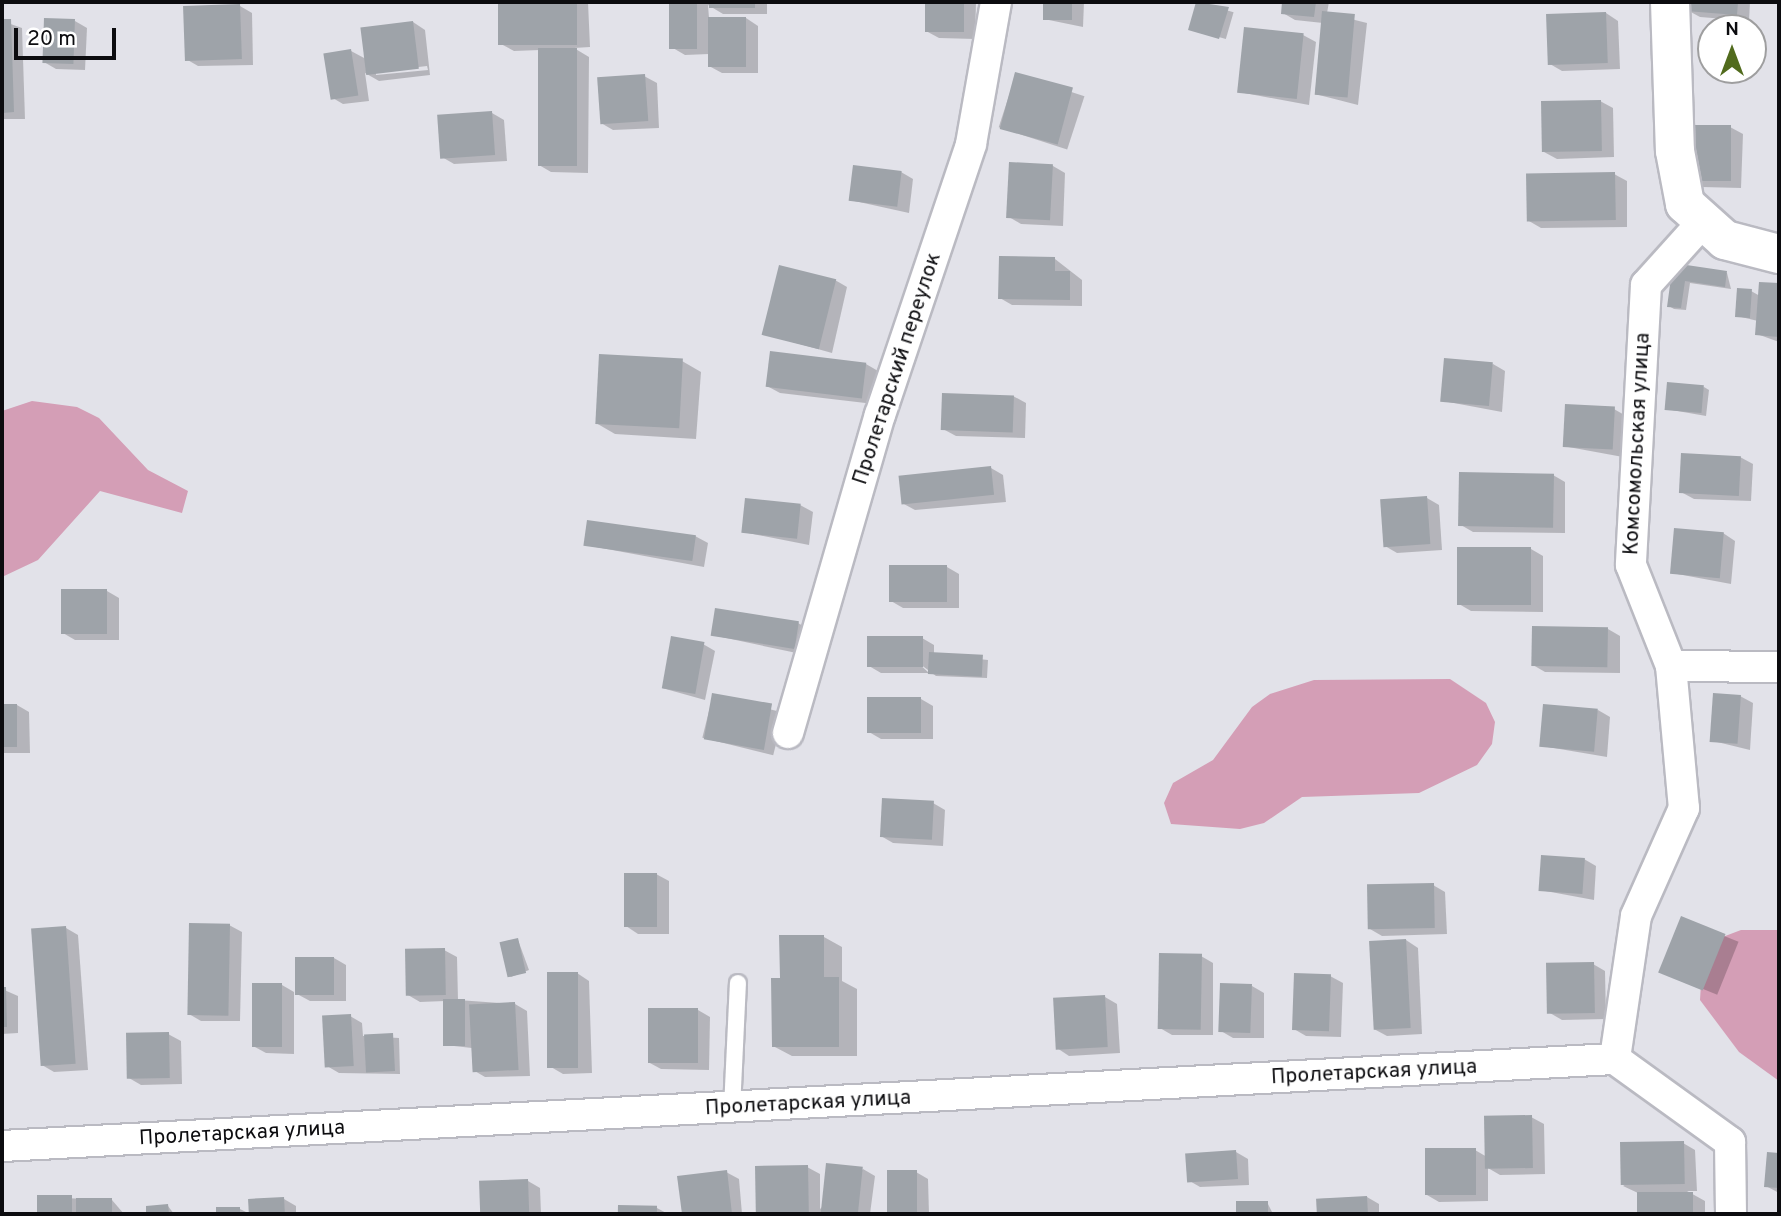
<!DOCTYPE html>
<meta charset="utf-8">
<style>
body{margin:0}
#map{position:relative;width:1781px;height:1216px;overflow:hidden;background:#e2e2e9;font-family:Overpass,sans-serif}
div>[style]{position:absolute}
.green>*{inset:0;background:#d49eb6}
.shadow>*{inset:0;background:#0003;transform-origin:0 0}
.building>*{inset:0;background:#9ea3a9;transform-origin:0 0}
.roads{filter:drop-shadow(2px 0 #babac2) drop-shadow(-2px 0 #babac2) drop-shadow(0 2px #babac2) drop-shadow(0 -2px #babac2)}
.service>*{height:16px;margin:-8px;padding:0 8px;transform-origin:8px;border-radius:8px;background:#fff}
.minor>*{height:30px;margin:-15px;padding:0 15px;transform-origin:15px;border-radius:15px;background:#fff}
.tertiary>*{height:38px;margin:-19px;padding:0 19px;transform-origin:19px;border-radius:19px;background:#fff}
span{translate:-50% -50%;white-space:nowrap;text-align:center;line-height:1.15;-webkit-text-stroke:5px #fff;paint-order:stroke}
.street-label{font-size:21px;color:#0c0c0f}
.frame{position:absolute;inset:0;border:4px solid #0c0c0f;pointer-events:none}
.north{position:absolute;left:1697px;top:14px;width:70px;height:70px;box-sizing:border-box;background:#fff;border:2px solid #9e9e9f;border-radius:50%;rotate:0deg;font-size:19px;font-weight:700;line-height:28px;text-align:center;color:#0c0c0f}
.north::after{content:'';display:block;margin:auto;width:24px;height:32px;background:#516b1d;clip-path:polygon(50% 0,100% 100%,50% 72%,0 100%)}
.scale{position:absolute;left:14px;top:28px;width:102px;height:32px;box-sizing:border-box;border:4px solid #0c0c0f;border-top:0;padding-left:9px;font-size:21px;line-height:24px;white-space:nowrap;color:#0c0c0f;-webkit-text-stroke:5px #fff;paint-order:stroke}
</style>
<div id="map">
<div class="green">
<i style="clip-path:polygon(32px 401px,77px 407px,99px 418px,148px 470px,188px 491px,182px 513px,100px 491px,38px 560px,2px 577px,2px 411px)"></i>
<i style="clip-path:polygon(1450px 679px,1486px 703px,1495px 722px,1492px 744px,1477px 765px,1419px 793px,1302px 797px,1264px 823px,1240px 829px,1171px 824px,1164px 803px,1173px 783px,1213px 760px,1252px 707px,1270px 694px,1314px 680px)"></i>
<i style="clip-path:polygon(1741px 930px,1779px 930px,1779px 1081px,1739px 1052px,1700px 1000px,1703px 954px,1720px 938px)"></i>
</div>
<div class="shadow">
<i style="clip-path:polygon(500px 2px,588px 2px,590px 47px,574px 48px,589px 57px,588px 173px,551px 172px,539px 165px,540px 50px,514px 51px,501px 44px)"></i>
<i style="clip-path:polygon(671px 2px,767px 2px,767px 14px,723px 14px,708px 5px,709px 18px,746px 18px,758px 26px,758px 73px,722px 73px,709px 66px,709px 54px,685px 55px,673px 48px)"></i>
<i style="clip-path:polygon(927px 2px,976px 2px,975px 39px,939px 38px,926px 31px)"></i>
<i style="clip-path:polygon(1045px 2px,1084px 2px,1083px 27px,1044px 19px)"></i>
<i style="left:1198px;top:2px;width:37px;height:28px;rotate:16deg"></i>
<i style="clip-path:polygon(1284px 2px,1329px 2px,1327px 13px,1367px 23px,1358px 105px,1315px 94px,1323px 23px,1295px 20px,1283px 13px)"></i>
<i style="clip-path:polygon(1688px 2px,1750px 2px,1749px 21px,1700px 17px,1687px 10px)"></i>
<i style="clip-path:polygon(240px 6px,252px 13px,253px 65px,198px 66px,186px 59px)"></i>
<i style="clip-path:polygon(1606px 13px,1618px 21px,1620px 69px,1562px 71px,1550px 64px)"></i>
<i style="clip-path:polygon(2px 21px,22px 28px,25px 119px,2px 119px)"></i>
<i style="clip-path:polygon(75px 21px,87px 28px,85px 70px,56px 69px,44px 62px)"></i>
<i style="clip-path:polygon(evenodd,413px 22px,425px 30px,430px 75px,379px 81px,365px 73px,369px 101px,343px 104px,331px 97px,351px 51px,366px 59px,413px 22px,427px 66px,428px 70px,376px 75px,376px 72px,427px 66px)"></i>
<i style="clip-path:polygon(1303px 35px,1316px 42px,1309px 105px,1239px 92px)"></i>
<i style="left:1016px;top:74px;width:72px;height:56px;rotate:18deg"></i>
<i style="clip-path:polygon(644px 76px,657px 83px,659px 128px,613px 130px,601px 123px)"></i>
<i style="clip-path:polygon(1600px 101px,1613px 108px,1614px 157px,1557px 159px,1544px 152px)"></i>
<i style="clip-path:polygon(492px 113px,504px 120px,507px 161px,454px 164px,442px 157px)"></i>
<i style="clip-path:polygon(1730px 127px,1743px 134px,1741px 188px,1702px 187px,1690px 180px)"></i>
<i style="clip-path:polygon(1011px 164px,1053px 166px,1065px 173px,1063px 226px,1021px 224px,1009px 217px)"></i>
<i style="clip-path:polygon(901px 172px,913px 179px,909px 213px,850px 200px)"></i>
<i style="clip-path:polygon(1614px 174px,1627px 181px,1627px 227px,1541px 228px,1529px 221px)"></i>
<i style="clip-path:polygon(1055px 259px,1082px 280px,1082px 306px,1012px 305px,1000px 298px)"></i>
<i style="clip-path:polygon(1675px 265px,1727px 273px,1731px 289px,1690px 283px,1686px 310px,1674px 309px,1669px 306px)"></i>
<i style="clip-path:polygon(835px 280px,847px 287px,832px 353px,764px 334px)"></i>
<i style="clip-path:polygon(1760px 284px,1779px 285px,1779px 342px,1757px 334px,1758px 321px,1737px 316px,1751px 291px,1760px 296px)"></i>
<i style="clip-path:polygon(771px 353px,866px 364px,878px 371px,874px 404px,780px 393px,767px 386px)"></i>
<i style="clip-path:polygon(682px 361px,701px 372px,696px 439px,615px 434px,596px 423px)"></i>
<i style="clip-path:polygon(1493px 364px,1505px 371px,1502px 412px,1443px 401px)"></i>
<i style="clip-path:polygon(1704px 387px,1709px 390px,1706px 416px,1666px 409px)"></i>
<i style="clip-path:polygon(1013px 396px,1026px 403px,1025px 438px,956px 436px,943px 429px)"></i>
<i style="clip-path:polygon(1614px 409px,1626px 416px,1623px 457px,1563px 446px)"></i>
<i style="clip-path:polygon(1740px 457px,1753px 464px,1751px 501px,1694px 499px,1681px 492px)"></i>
<i style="clip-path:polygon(991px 468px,1003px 475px,1006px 502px,915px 510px,902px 503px)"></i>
<i style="clip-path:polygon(1553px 475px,1565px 482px,1565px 533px,1473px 532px,1461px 525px)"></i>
<i style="clip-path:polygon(1427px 498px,1439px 505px,1442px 550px,1397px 553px,1385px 546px)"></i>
<i style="clip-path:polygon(800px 505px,813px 512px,809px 545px,743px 532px)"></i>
<i style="clip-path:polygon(1723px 533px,1735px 541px,1731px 584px,1672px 573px)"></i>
<i style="clip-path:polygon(695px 536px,708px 543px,704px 567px,585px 545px)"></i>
<i style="clip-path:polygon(1531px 549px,1543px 556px,1543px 612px,1471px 611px,1459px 604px)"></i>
<i style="clip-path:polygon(947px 567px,959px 574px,959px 608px,903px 608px,891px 601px)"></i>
<i style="clip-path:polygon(63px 591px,107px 591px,119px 598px,119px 640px,75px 640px,63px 633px)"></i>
<i style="clip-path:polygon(798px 623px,810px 630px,806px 655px,712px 635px)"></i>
<i style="clip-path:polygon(1608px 629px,1620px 636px,1620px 673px,1545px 672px,1533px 665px)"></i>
<i style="clip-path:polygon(922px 638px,934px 645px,934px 654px,988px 660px,987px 678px,936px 676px,916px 661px,929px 673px,881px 673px,869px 666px)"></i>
<i style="clip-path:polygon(703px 644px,715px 651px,705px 700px,662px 688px)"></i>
<i style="left:713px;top:695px;width:73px;height:44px;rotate:14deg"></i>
<i style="clip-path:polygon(1740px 696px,1753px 703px,1750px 750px,1713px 741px)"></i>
<i style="clip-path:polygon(921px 699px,933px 706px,933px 739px,881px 739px,869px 732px)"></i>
<i style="clip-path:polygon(17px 705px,29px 712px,30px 753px,2px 753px,2px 706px)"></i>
<i style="clip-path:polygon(1598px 710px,1610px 717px,1607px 757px,1542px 746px)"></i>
<i style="clip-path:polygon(933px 803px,945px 810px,943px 846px,893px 843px,881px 836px)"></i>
<i style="clip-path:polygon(1584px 859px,1596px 866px,1594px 900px,1540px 890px)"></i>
<i style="clip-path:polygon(656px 874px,669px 881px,669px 934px,638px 934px,626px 926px)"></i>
<i style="clip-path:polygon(1433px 885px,1445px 892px,1447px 934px,1382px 936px,1370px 929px)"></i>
<i style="left:1682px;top:919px;width:61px;height:57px;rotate:22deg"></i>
<i style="clip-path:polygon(229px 925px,242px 932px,240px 1021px,201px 1021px,189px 1014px)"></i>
<i style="clip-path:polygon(66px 928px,78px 935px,88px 1070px,54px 1072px,42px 1065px)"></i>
<i style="clip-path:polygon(824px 937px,842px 947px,842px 981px,857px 989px,857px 1056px,792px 1056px,773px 1046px,781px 980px)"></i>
<i style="clip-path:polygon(518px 940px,529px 970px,511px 977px,509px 976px)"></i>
<i style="clip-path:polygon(1406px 940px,1418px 948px,1422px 1034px,1387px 1036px,1374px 1029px)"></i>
<i style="clip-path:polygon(444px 950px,457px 957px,458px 1000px,515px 1004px,527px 1011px,530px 1076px,485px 1077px,473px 1070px,472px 1048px,445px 1045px,445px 1001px,420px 1002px,408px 995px)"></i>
<i style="clip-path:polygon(1201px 956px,1213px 963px,1213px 1035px,1172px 1035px,1160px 1028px)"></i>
<i style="clip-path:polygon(334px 958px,346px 965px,346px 1001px,310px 1001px,297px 994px)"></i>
<i style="clip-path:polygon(1593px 964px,1605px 971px,1606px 1019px,1562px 1020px,1550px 1013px)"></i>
<i style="clip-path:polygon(577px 973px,589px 981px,592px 1073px,563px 1074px,551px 1067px)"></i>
<i style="clip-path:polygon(1330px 976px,1343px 983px,1341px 1037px,1306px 1036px,1294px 1029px)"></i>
<i style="clip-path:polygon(282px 985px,294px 992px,294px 1054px,266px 1053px,253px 1046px)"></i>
<i style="clip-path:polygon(1252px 986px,1264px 993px,1264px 1038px,1233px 1038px,1221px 1031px)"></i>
<i style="clip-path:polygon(2px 989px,18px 996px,18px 1033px,2px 1034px)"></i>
<i style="clip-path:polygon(1105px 997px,1117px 1004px,1120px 1053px,1069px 1056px,1057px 1048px)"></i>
<i style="clip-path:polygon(698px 1010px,710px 1017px,709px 1070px,661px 1069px,648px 1062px)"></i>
<i style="clip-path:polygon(350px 1016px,362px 1023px,363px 1036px,399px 1038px,400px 1074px,339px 1073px,327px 1066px)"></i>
<i style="clip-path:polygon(168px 1034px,181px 1041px,182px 1084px,141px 1085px,129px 1078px)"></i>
<i style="clip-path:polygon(1531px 1117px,1544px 1124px,1545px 1174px,1500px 1175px,1488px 1168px,1488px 1201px,1439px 1202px,1427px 1195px,1475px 1150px,1487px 1157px)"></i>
<i style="clip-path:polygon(1683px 1143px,1695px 1150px,1697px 1191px,1687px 1191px,1705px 1201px,1705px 1214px,1639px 1214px,1638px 1193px,1623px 1186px)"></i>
<i style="clip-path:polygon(1236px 1152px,1248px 1159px,1249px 1185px,1200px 1187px,1188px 1180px)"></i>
<i style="clip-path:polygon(1768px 1154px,1779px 1155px,1779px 1193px,1766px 1186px)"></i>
<i style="clip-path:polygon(807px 1167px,820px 1174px,820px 1209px,863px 1169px,875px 1176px,870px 1214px,758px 1211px)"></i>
<i style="clip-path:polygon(726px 1172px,739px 1179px,742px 1214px,683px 1214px,679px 1178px)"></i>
<i style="clip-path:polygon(916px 1172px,928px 1179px,929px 1214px,889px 1214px,888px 1173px)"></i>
<i style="clip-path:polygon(528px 1181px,540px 1188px,541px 1214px,482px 1214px,481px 1183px)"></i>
<i style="clip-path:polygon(39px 1197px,112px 1200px,124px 1214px,39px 1214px)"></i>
<i style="clip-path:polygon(1367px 1197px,1379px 1204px,1379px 1214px,1318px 1214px,1317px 1199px)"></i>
<i style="clip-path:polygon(284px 1199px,296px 1206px,296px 1214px,250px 1214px,249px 1200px)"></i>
<i style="clip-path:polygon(1238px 1202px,1267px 1202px,1273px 1214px,1238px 1214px)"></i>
<i style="clip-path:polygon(168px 1206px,174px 1214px,148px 1214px,148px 1207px)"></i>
<i style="clip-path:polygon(620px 1206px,657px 1208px,668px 1214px,620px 1214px)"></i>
<i style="clip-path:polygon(218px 1209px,240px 1209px,250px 1214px,218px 1214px)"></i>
</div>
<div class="building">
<i style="left:498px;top:2px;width:79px;height:43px"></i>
<i style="left:669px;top:2px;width:28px;height:47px"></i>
<i style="left:709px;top:2px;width:46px;height:6px"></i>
<i style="left:925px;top:2px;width:39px;height:30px"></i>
<i style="left:1043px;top:2px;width:29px;height:18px"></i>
<i style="clip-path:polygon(1196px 2px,1229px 7px,1219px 39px,1188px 30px)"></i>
<i style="clip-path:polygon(1282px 2px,1316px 2px,1314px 17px,1281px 14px)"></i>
<i style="clip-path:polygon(1686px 2px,1738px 2px,1737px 15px,1686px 11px)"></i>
<i style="left:240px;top:4px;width:55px;height:57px;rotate:88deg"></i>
<i style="left:1322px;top:11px;width:33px;height:84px;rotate:5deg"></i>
<i style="left:1606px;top:12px;width:51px;height:60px;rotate:88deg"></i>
<i style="left:708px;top:17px;width:38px;height:50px"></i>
<i style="left:44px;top:18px;width:31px;height:45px;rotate:2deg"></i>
<i style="clip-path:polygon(2px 19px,11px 19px,14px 112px,2px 113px)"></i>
<i style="left:413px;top:21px;width:48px;height:53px;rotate:83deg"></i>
<i style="left:1244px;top:27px;width:60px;height:66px;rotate:6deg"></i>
<i style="left:538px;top:48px;width:39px;height:118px"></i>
<i style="left:351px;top:49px;width:47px;height:28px;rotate:81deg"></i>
<i style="left:1015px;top:72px;width:60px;height:59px;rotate:15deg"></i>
<i style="left:645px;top:74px;width:47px;height:48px;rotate:86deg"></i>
<i style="left:1601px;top:100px;width:51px;height:60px;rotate:89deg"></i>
<i style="left:492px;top:111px;width:44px;height:55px;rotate:86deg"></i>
<i style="left:1689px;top:125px;width:42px;height:56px"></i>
<i style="left:1009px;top:162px;width:44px;height:56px;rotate:3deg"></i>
<i style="left:853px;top:165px;width:49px;height:36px;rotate:7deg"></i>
<i style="left:1615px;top:172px;width:48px;height:89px;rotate:89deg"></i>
<i style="clip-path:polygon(999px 256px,1055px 257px,1055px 271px,1070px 271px,1070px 300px,998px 299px)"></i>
<i style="clip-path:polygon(1673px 263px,1727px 271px,1725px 287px,1685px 281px,1681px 308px,1667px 307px)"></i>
<i style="left:779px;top:265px;width:59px;height:72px;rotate:14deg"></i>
<i style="clip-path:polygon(1759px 282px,1779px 283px,1779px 337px,1755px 335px)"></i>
<i style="left:1737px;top:288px;width:15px;height:29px;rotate:4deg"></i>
<i style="left:770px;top:351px;width:97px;height:36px;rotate:7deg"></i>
<i style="left:599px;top:354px;width:84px;height:70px;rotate:3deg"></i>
<i style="left:1444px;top:358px;width:49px;height:44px;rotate:5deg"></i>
<i style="left:1667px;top:382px;width:37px;height:28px;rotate:5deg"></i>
<i style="left:942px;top:393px;width:72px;height:37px;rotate:2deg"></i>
<i style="left:1565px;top:404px;width:50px;height:43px;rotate:3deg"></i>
<i style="left:1681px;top:453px;width:60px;height:40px;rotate:3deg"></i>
<i style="left:991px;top:466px;width:29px;height:93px;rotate:84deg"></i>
<i style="left:1459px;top:472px;width:95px;height:54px;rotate:1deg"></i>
<i style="left:1427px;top:496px;width:48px;height:47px;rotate:86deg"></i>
<i style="left:745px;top:498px;width:56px;height:35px;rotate:6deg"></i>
<i style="left:587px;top:520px;width:110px;height:26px;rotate:8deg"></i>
<i style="left:1674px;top:528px;width:50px;height:46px;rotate:5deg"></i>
<i style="left:1457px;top:547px;width:74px;height:58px"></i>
<i style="left:947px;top:565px;width:37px;height:58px;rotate:90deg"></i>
<i style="left:61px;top:589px;width:46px;height:45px"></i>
<i style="left:715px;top:608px;width:85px;height:28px;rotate:9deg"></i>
<i style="left:1532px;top:626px;width:76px;height:40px;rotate:1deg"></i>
<i style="left:671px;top:636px;width:34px;height:53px;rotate:10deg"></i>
<i style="left:867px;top:636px;width:56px;height:31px"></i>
<i style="left:929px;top:652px;width:54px;height:22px;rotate:3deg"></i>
<i style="left:712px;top:693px;width:61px;height:47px;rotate:10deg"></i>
<i style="left:1713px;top:693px;width:28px;height:49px;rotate:4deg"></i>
<i style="left:867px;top:697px;width:54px;height:36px"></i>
<i style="left:2px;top:704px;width:15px;height:43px"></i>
<i style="left:1543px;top:704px;width:55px;height:43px;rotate:5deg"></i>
<i style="left:882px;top:798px;width:52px;height:39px;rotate:3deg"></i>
<i style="left:1541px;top:855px;width:44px;height:36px;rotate:4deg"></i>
<i style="left:624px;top:873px;width:33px;height:54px"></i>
<i style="left:1434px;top:883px;width:45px;height:67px;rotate:89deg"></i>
<i style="left:1681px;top:916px;width:48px;height:61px;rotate:22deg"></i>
<i style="left:189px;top:923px;width:41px;height:92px;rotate:1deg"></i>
<i style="left:66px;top:926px;width:138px;height:35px;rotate:86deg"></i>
<i style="clip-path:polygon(779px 935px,824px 935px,824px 977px,839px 977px,839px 1047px,772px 1047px,771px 978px,780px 978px)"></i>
<i style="left:518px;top:938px;width:36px;height:19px;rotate:77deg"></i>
<i style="left:1406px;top:939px;width:89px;height:37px;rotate:87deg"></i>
<i style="left:445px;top:948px;width:47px;height:40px;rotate:89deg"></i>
<i style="left:1159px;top:953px;width:43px;height:76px;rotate:1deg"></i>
<i style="left:295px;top:957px;width:39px;height:38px"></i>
<i style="left:1594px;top:962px;width:51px;height:48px;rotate:89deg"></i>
<i style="left:547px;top:972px;width:31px;height:96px"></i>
<i style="left:1294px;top:973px;width:37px;height:57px;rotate:2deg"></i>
<i style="left:252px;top:983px;width:30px;height:64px"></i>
<i style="left:1220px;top:983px;width:32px;height:49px;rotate:2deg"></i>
<i style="clip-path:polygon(2px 987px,6px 987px,7px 1027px,2px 1027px)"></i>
<i style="left:1105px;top:995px;width:52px;height:52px;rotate:87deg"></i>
<i style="left:443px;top:999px;width:22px;height:47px"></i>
<i style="left:515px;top:1002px;width:68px;height:46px;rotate:87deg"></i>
<i style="left:648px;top:1008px;width:50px;height:55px"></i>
<i style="left:351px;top:1014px;width:52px;height:29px;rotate:87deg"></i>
<i style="left:169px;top:1032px;width:46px;height:43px;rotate:89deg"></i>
<i style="left:393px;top:1033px;width:38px;height:29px;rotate:87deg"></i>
<i style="left:1532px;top:1115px;width:53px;height:48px;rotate:89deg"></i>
<i style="left:1684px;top:1141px;width:43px;height:64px;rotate:89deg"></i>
<i style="left:1476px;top:1148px;width:47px;height:51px;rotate:90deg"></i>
<i style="left:1236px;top:1150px;width:29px;height:51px;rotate:86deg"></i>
<i style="clip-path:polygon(1767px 1152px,1779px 1153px,1779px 1188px,1764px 1187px)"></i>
<i style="left:826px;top:1163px;width:37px;height:51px;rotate:6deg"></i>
<i style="left:808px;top:1165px;width:47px;height:53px;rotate:89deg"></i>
<i style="clip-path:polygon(727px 1170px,732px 1214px,682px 1214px,677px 1176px)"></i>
<i style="left:917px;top:1170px;width:44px;height:30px;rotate:90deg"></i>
<i style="left:528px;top:1179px;width:35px;height:49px;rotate:88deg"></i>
<i style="left:1693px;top:1192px;width:22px;height:56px;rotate:90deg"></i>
<i style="left:37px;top:1195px;width:35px;height:19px"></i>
<i style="left:1367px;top:1196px;width:18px;height:51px;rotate:87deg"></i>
<i style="left:284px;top:1197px;width:17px;height:36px;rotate:87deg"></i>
<i style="left:76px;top:1198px;width:36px;height:16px"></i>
<i style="left:1236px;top:1201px;width:32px;height:13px"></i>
<i style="clip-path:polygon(168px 1204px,169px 1214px,146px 1214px,146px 1206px)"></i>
<i style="left:618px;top:1205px;width:39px;height:9px;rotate:1deg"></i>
<i style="left:216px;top:1207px;width:24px;height:7px"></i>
</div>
<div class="roads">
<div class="service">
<i style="left:732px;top:1109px;width:126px;rotate:-87.3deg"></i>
</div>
<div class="minor">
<i style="left:1701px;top:224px;width:82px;rotate:132deg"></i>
<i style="left:1646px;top:285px;width:280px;rotate:93.1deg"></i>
<i style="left:1631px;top:565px;width:109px;rotate:68.4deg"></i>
<i style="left:1671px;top:666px;width:143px;rotate:84.8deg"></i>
<i style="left:1684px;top:808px;width:118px;rotate:114deg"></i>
<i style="left:1636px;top:916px;width:145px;rotate:98.4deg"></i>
<i style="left:1615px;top:1059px;width:142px;rotate:35.8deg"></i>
<i style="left:1730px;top:1142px;width:72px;rotate:89.2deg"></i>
<i style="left:1671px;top:666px;width:108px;rotate:0.5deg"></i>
<i style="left:788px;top:733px;width:331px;rotate:-73.9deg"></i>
<i style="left:880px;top:415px;width:286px;rotate:-71.4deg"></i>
<i style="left:971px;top:144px;width:144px;rotate:-80deg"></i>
<i style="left:2px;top:1146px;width:1615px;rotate:-3.09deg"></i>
</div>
<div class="tertiary">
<i style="left:1670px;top:2px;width:149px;rotate:88.1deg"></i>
<i style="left:1675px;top:151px;width:54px;rotate:79.3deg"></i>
<i style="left:1685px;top:204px;width:54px;rotate:42deg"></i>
<i style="left:1725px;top:240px;width:56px;rotate:14.5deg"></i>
</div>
</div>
<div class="street-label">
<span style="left:898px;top:369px;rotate:-72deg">Пролетарский переулок</span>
<span style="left:1638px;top:444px;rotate:-87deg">Комсомольская улица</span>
<span style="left:1374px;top:1073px;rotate:-3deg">Пролетарская улица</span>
<span style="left:808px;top:1104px;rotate:-3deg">Пролетарская улица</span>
<span style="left:242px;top:1134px;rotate:-3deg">Пролетарская улица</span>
</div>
<div class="frame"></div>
<div class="north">N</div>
<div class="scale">20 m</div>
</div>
